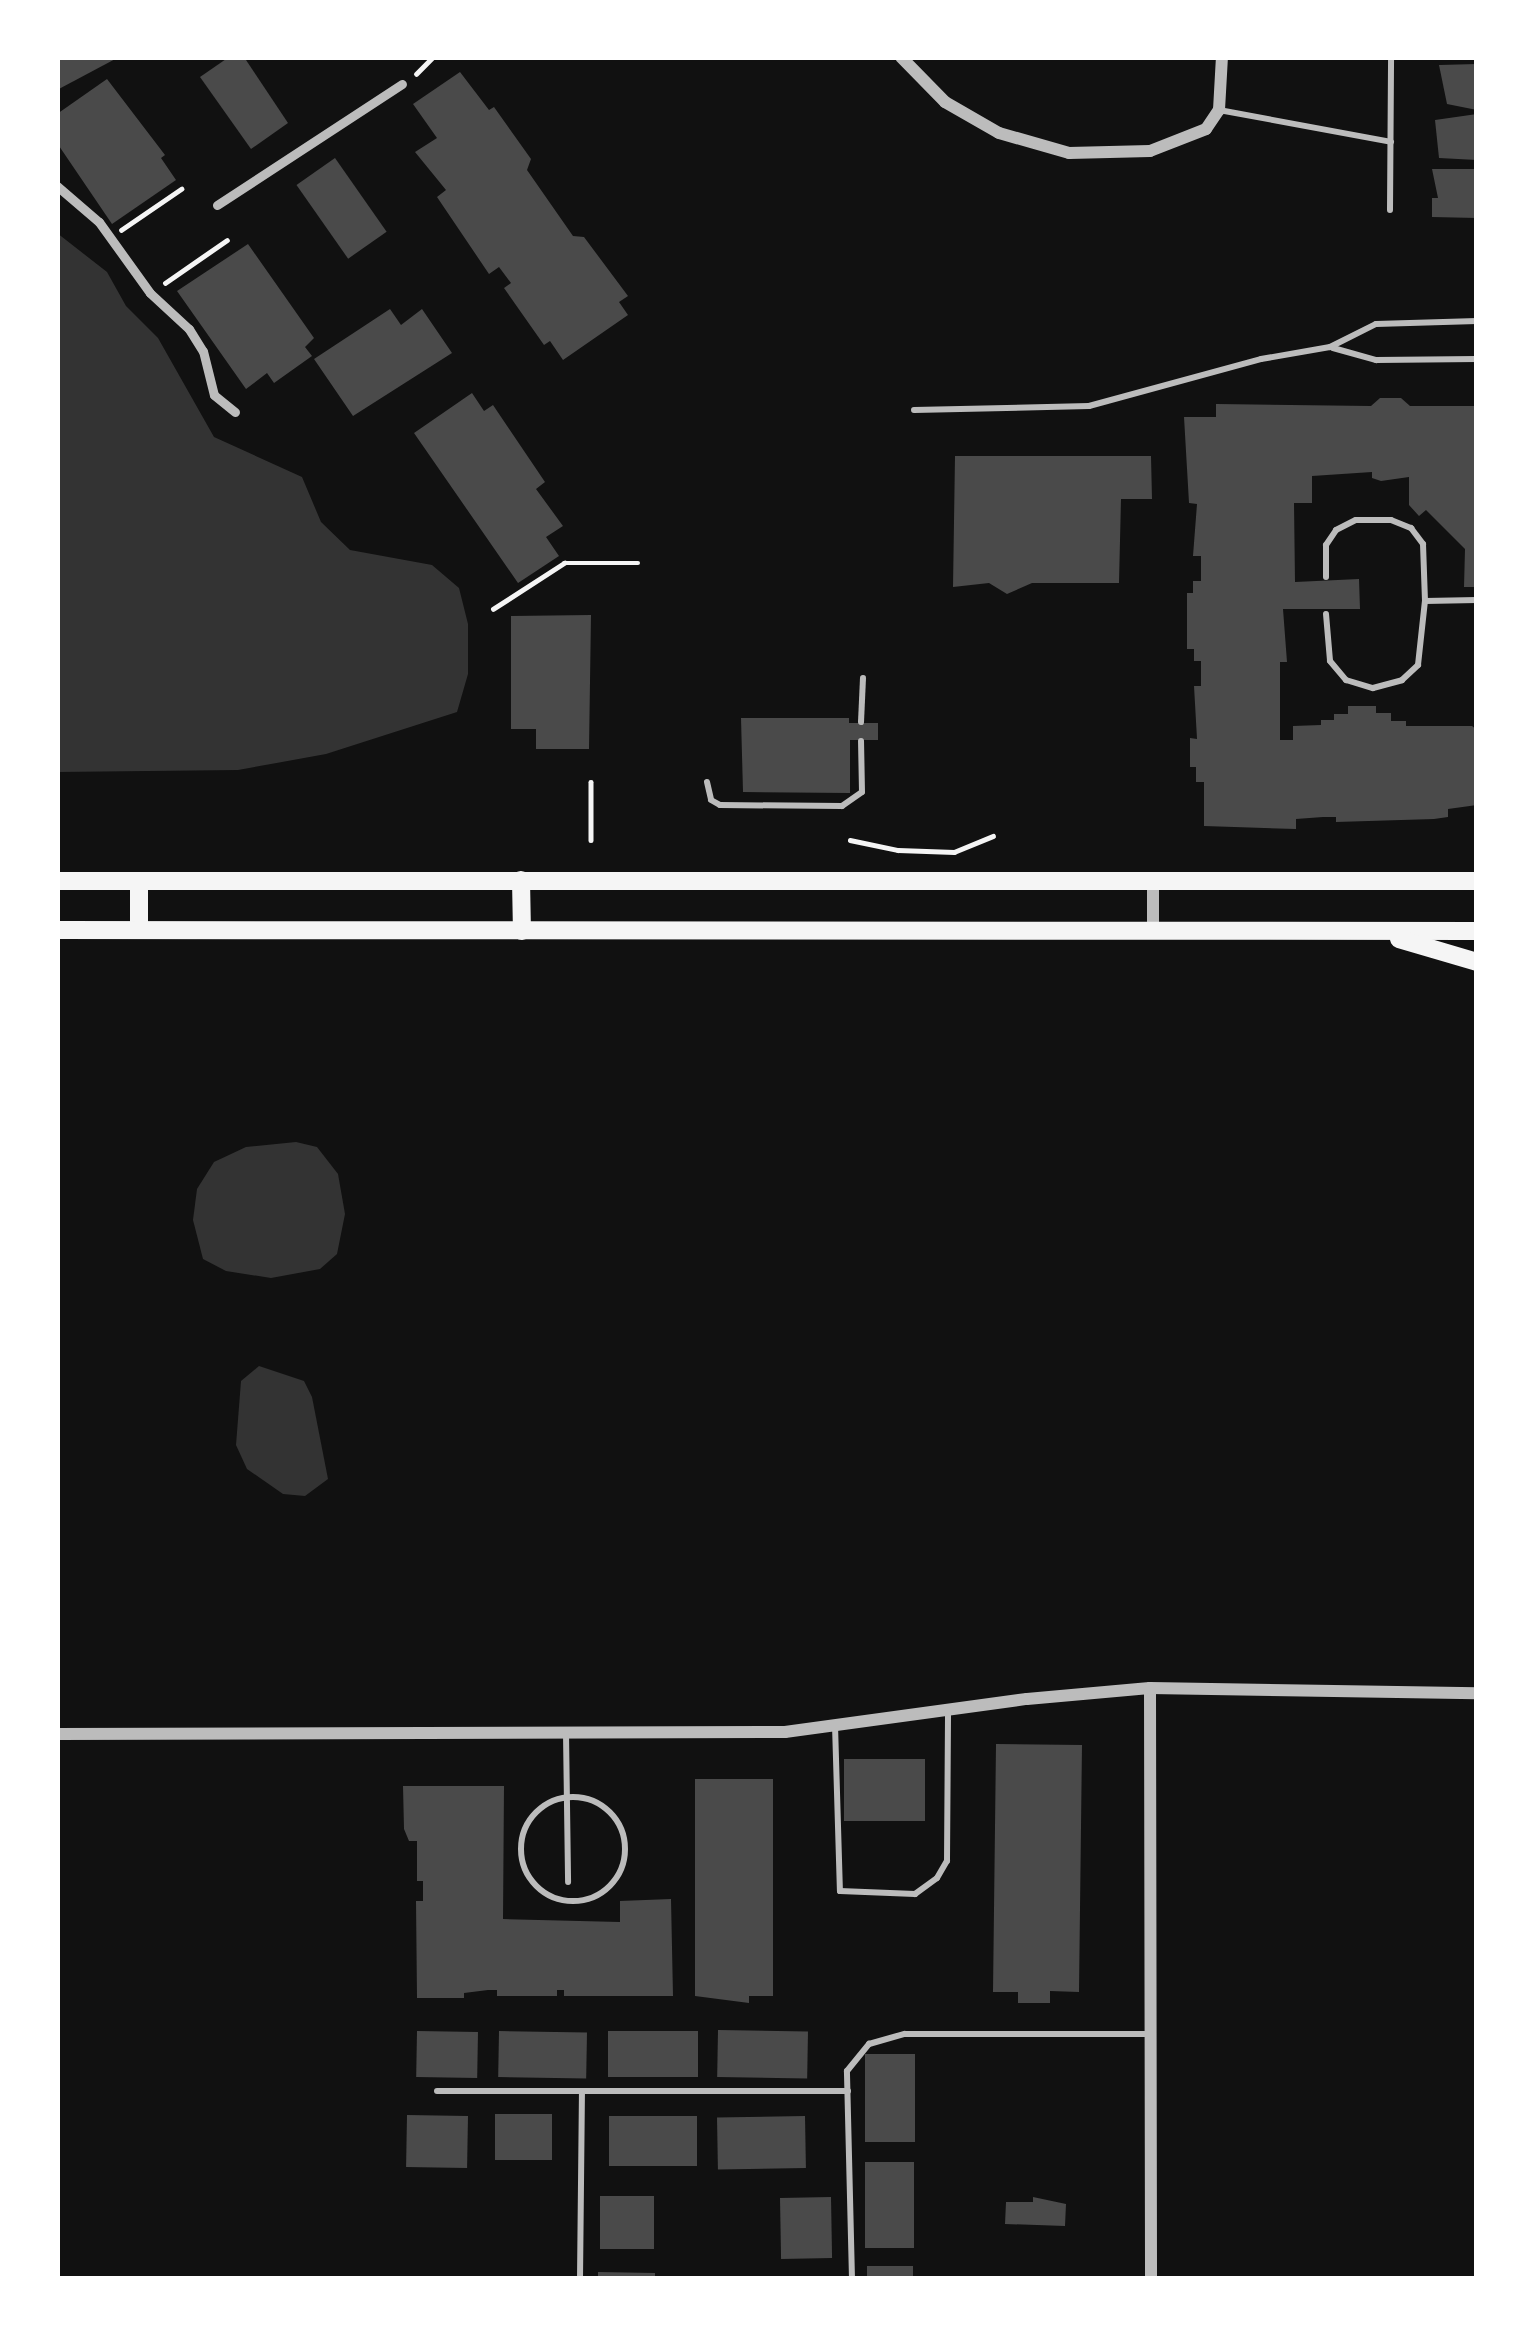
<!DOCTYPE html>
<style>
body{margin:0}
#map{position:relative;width:1534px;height:2336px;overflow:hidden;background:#111;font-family:Raleway,sans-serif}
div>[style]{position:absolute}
.water>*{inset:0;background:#333}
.building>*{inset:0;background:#4a4a4a;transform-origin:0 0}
.path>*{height:4.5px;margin:-2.25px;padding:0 2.25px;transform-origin:2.25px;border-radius:2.25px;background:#f5f5f5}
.service>*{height:6px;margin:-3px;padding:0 3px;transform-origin:3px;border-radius:3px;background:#bcbcbc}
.service>.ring{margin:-3px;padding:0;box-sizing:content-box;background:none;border:6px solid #bcbcbc;border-radius:50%}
.pedestrian>*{height:9px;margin:-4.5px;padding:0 4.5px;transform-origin:4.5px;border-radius:4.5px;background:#bcbcbc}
.minor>*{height:12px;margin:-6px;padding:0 6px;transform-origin:6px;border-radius:6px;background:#bcbcbc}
.secondary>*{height:18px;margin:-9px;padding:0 9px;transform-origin:9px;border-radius:9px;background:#f5f5f5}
span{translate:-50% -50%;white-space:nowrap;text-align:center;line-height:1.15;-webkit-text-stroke:12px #fff;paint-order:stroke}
.frame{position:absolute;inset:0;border:60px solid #fff;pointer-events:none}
</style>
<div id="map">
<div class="water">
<i style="clip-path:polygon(57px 233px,107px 272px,126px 306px,158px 338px,214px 437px,302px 477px,321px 522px,350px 550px,432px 565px,459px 588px,468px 624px,468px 674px,457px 712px,326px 754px,238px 770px,57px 772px)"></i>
<i style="clip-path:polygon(296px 1142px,317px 1147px,338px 1174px,345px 1214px,337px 1254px,320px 1269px,271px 1278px,226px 1271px,203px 1259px,193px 1220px,197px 1189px,214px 1162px,246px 1147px)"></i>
<i style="clip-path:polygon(259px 1366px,304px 1381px,312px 1397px,328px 1479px,305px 1496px,283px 1494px,247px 1469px,236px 1445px,241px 1381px)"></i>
</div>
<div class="building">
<i style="clip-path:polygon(57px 57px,119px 57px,57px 90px)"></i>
<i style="clip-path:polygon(229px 57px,244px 57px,288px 123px,251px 149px,200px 77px)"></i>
<i style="clip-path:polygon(1477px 64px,1477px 110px,1447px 104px,1439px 65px)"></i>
<i style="clip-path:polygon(460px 72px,489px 110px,494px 107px,531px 159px,527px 170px,573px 236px,584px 237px,628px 296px,619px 302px,628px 315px,563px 360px,550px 341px,544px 345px,504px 288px,511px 283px,499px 267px,489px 274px,437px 197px,446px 190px,415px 152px,437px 138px,413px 104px)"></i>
<i style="clip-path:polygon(107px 79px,165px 155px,161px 158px,176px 180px,112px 224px,57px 143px,57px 114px)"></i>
<i style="clip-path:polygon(1477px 114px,1477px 160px,1439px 158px,1435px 120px)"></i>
<i style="left:335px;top:158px;width:90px;height:47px;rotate:55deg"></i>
<i style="clip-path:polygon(1432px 169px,1477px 169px,1477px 218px,1432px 217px,1432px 198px,1438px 198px)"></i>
<i style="clip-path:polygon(248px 244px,314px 338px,305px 347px,312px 356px,274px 383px,267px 373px,246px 389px,177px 291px)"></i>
<i style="clip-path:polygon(390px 309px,401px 325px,422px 309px,452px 353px,353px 416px,314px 359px)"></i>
<i style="clip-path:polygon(472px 393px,484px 411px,493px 405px,545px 482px,536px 489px,563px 526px,546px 537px,559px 556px,518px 583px,414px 433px)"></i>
<i style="clip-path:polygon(1380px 398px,1401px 398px,1410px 406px,1477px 406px,1477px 587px,1464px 587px,1465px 549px,1426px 510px,1419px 516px,1409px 505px,1409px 477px,1381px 481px,1372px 478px,1372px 472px,1312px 476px,1312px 503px,1294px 503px,1295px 582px,1359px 579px,1360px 609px,1283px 609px,1287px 662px,1280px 662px,1280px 740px,1293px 740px,1293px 726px,1321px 725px,1321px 720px,1334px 720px,1334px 714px,1348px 714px,1348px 706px,1376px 706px,1376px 713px,1391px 713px,1391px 721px,1406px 721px,1406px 726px,1472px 726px,1477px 730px,1477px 805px,1448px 809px,1448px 817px,1434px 819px,1336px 822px,1336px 817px,1323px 817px,1296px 819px,1296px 829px,1204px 826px,1204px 782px,1196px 782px,1196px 767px,1190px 767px,1190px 738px,1197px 739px,1194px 686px,1201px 686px,1201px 661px,1194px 661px,1194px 649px,1187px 649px,1187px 593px,1193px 593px,1193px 581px,1201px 581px,1201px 556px,1193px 556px,1197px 504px,1189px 503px,1184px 417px,1216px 417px,1216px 404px,1371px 406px)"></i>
<i style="clip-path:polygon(955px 456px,1151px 456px,1152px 499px,1121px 499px,1119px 583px,1032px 583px,1007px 594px,989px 583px,953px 587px)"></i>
<i style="clip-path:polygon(591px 615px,589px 749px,536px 749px,536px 729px,511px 729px,511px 616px)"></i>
<i style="clip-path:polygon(741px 718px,849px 718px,849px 723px,878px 723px,878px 740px,850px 740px,850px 793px,743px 792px)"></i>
<i style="clip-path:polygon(996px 1744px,1082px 1745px,1079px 1992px,1050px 1991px,1050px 2003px,1018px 2003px,1018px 1992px,993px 1992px)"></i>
<i style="left:925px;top:1759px;width:62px;height:81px;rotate:90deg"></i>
<i style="clip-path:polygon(695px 1779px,773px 1779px,773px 1996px,749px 1996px,749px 2003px,695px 1996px)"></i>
<i style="clip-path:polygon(403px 1786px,504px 1786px,503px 1919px,620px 1922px,620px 1901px,671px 1899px,673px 1996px,564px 1996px,564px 1990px,557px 1990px,557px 1996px,497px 1996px,497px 1990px,488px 1990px,464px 1993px,464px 1998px,417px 1998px,416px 1901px,423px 1901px,423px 1881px,417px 1881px,417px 1841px,409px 1841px,404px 1829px)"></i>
<i style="left:718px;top:2030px;width:90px;height:47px;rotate:1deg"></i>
<i style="left:417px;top:2031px;width:61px;height:46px;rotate:1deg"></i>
<i style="left:499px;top:2031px;width:88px;height:46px;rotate:1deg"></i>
<i style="left:608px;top:2031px;width:90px;height:46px"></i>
<i style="left:865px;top:2054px;width:50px;height:88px"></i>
<i style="left:495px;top:2114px;width:57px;height:46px"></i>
<i style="left:407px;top:2115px;width:61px;height:52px;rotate:1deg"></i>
<i style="left:609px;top:2116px;width:88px;height:50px"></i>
<i style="left:805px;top:2116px;width:52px;height:88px;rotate:89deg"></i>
<i style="left:865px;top:2162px;width:49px;height:86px"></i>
<i style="left:600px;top:2196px;width:54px;height:53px"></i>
<i style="left:831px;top:2197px;width:61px;height:51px;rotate:89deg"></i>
<i style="clip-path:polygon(1033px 2197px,1066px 2204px,1065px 2226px,1005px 2224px,1006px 2202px,1033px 2202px)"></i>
<i style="left:913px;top:2266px;width:13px;height:46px;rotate:90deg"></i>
<i style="clip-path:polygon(598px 2272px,655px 2273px,655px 2279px,598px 2279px)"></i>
</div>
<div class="path">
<i style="left:416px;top:74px;width:24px;rotate:-45deg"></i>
<i style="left:121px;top:230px;width:73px;rotate:-34.3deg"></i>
<i style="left:165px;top:283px;width:75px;rotate:-34.7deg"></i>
<i style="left:493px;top:609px;width:85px;rotate:-32.9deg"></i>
<i style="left:564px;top:563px;width:74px"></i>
<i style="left:591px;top:782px;width:58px;rotate:90deg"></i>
<i style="left:850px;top:840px;width:49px;rotate:11.8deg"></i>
<i style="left:898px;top:850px;width:56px;rotate:2deg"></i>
<i style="left:954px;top:852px;width:42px;rotate:-22.3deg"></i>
</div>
<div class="service">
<i style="left:1219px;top:110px;width:175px;rotate:10.5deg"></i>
<i style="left:1390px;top:210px;width:153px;rotate:-89.6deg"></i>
<i style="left:1333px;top:348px;width:45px;rotate:15.6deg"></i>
<i style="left:1376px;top:360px;width:101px;rotate:-0.6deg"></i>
<i style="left:914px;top:410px;width:175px;rotate:-1.3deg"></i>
<i style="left:1089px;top:406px;width:178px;rotate:-15.3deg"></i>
<i style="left:1261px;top:359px;width:70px;rotate:-9.9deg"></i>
<i style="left:1330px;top:347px;width:51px;rotate:-26.6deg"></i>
<i style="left:1376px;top:324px;width:101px;rotate:-1.7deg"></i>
<i style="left:1326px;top:577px;width:32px;rotate:-90deg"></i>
<i style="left:1326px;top:545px;width:18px;rotate:-56deg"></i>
<i style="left:1336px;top:530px;width:22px;rotate:-27deg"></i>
<i style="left:1356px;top:520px;width:35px"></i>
<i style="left:1391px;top:520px;width:22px;rotate:22deg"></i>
<i style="left:1411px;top:528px;width:20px;rotate:53deg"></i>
<i style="left:1423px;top:544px;width:57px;rotate:88deg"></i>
<i style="left:1326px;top:614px;width:47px;rotate:85.1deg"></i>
<i style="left:1330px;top:661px;width:25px;rotate:50deg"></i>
<i style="left:1346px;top:680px;width:28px;rotate:17deg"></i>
<i style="left:1373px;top:688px;width:30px;rotate:-15deg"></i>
<i style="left:1402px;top:680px;width:22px;rotate:-43deg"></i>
<i style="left:1418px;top:665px;width:64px;rotate:-83.8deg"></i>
<i style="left:1425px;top:601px;width:52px;rotate:-1.1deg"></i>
<i style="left:861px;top:722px;width:44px;rotate:-87.4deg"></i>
<i style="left:707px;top:782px;width:18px;rotate:77deg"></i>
<i style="left:711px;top:800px;width:10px;rotate:29deg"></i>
<i style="left:720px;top:805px;width:122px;rotate:0.5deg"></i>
<i style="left:842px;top:806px;width:24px;rotate:-35deg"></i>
<i style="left:862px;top:792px;width:51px;rotate:-91.1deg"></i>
<i style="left:835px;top:1725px;width:166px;rotate:88.3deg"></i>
<i style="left:840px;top:1891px;width:75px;rotate:2.3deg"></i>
<i style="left:915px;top:1894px;width:27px;rotate:-36deg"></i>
<i style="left:937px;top:1878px;width:20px;rotate:-60deg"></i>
<i style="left:947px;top:1861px;width:149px;rotate:-89.6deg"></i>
<i style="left:566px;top:1733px;width:149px;rotate:89.2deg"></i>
<i class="ring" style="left:521px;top:1797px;width:98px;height:98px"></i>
<i style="left:437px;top:2091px;width:411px"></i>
<i style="left:580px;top:2279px;width:187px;rotate:-89.4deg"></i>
<i style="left:852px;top:2279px;width:208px;rotate:-91.4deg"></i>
<i style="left:847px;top:2071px;width:35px;rotate:-51deg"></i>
<i style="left:869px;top:2044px;width:37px;rotate:-16deg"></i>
<i style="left:905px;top:2034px;width:245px"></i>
</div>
<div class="pedestrian">
<i style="left:57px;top:186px;width:55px;rotate:40.6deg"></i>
<i style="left:99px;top:222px;width:87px;rotate:54.3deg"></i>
<i style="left:150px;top:293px;width:53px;rotate:42.7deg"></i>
<i style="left:189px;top:329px;width:26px;rotate:58deg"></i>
<i style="left:203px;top:351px;width:45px;rotate:76deg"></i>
<i style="left:214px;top:395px;width:27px;rotate:39deg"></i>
<i style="left:217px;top:205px;width:221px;rotate:-33.2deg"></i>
</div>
<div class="minor">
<i style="left:901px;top:57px;width:63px;rotate:45.6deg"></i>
<i style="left:945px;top:102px;width:62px;rotate:29.9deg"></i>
<i style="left:999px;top:133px;width:73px;rotate:15.9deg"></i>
<i style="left:1069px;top:153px;width:81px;rotate:-1.4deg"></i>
<i style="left:1150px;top:151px;width:60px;rotate:-21.4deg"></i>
<i style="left:1206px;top:129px;width:23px;rotate:-56deg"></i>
<i style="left:1219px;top:110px;width:53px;rotate:-86.8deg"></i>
<i style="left:1153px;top:879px;width:51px;rotate:90deg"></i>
<i style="left:1150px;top:1688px;width:591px;rotate:89.9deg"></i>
<i style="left:57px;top:1734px;width:728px;rotate:-0.16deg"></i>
<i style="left:785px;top:1732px;width:244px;rotate:-7.8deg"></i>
<i style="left:1027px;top:1699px;width:123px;rotate:-5.1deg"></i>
<i style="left:1150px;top:1688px;width:327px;rotate:0.9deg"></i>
</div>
<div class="secondary">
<i style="left:521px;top:880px;width:51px;rotate:88.9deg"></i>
<i style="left:57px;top:881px;width:1420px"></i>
<i style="left:139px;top:881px;width:49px;rotate:90deg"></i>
<i style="left:57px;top:930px;width:1420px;rotate:0.04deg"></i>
<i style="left:1399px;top:939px;width:81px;rotate:16.4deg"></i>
</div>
<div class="frame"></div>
</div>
